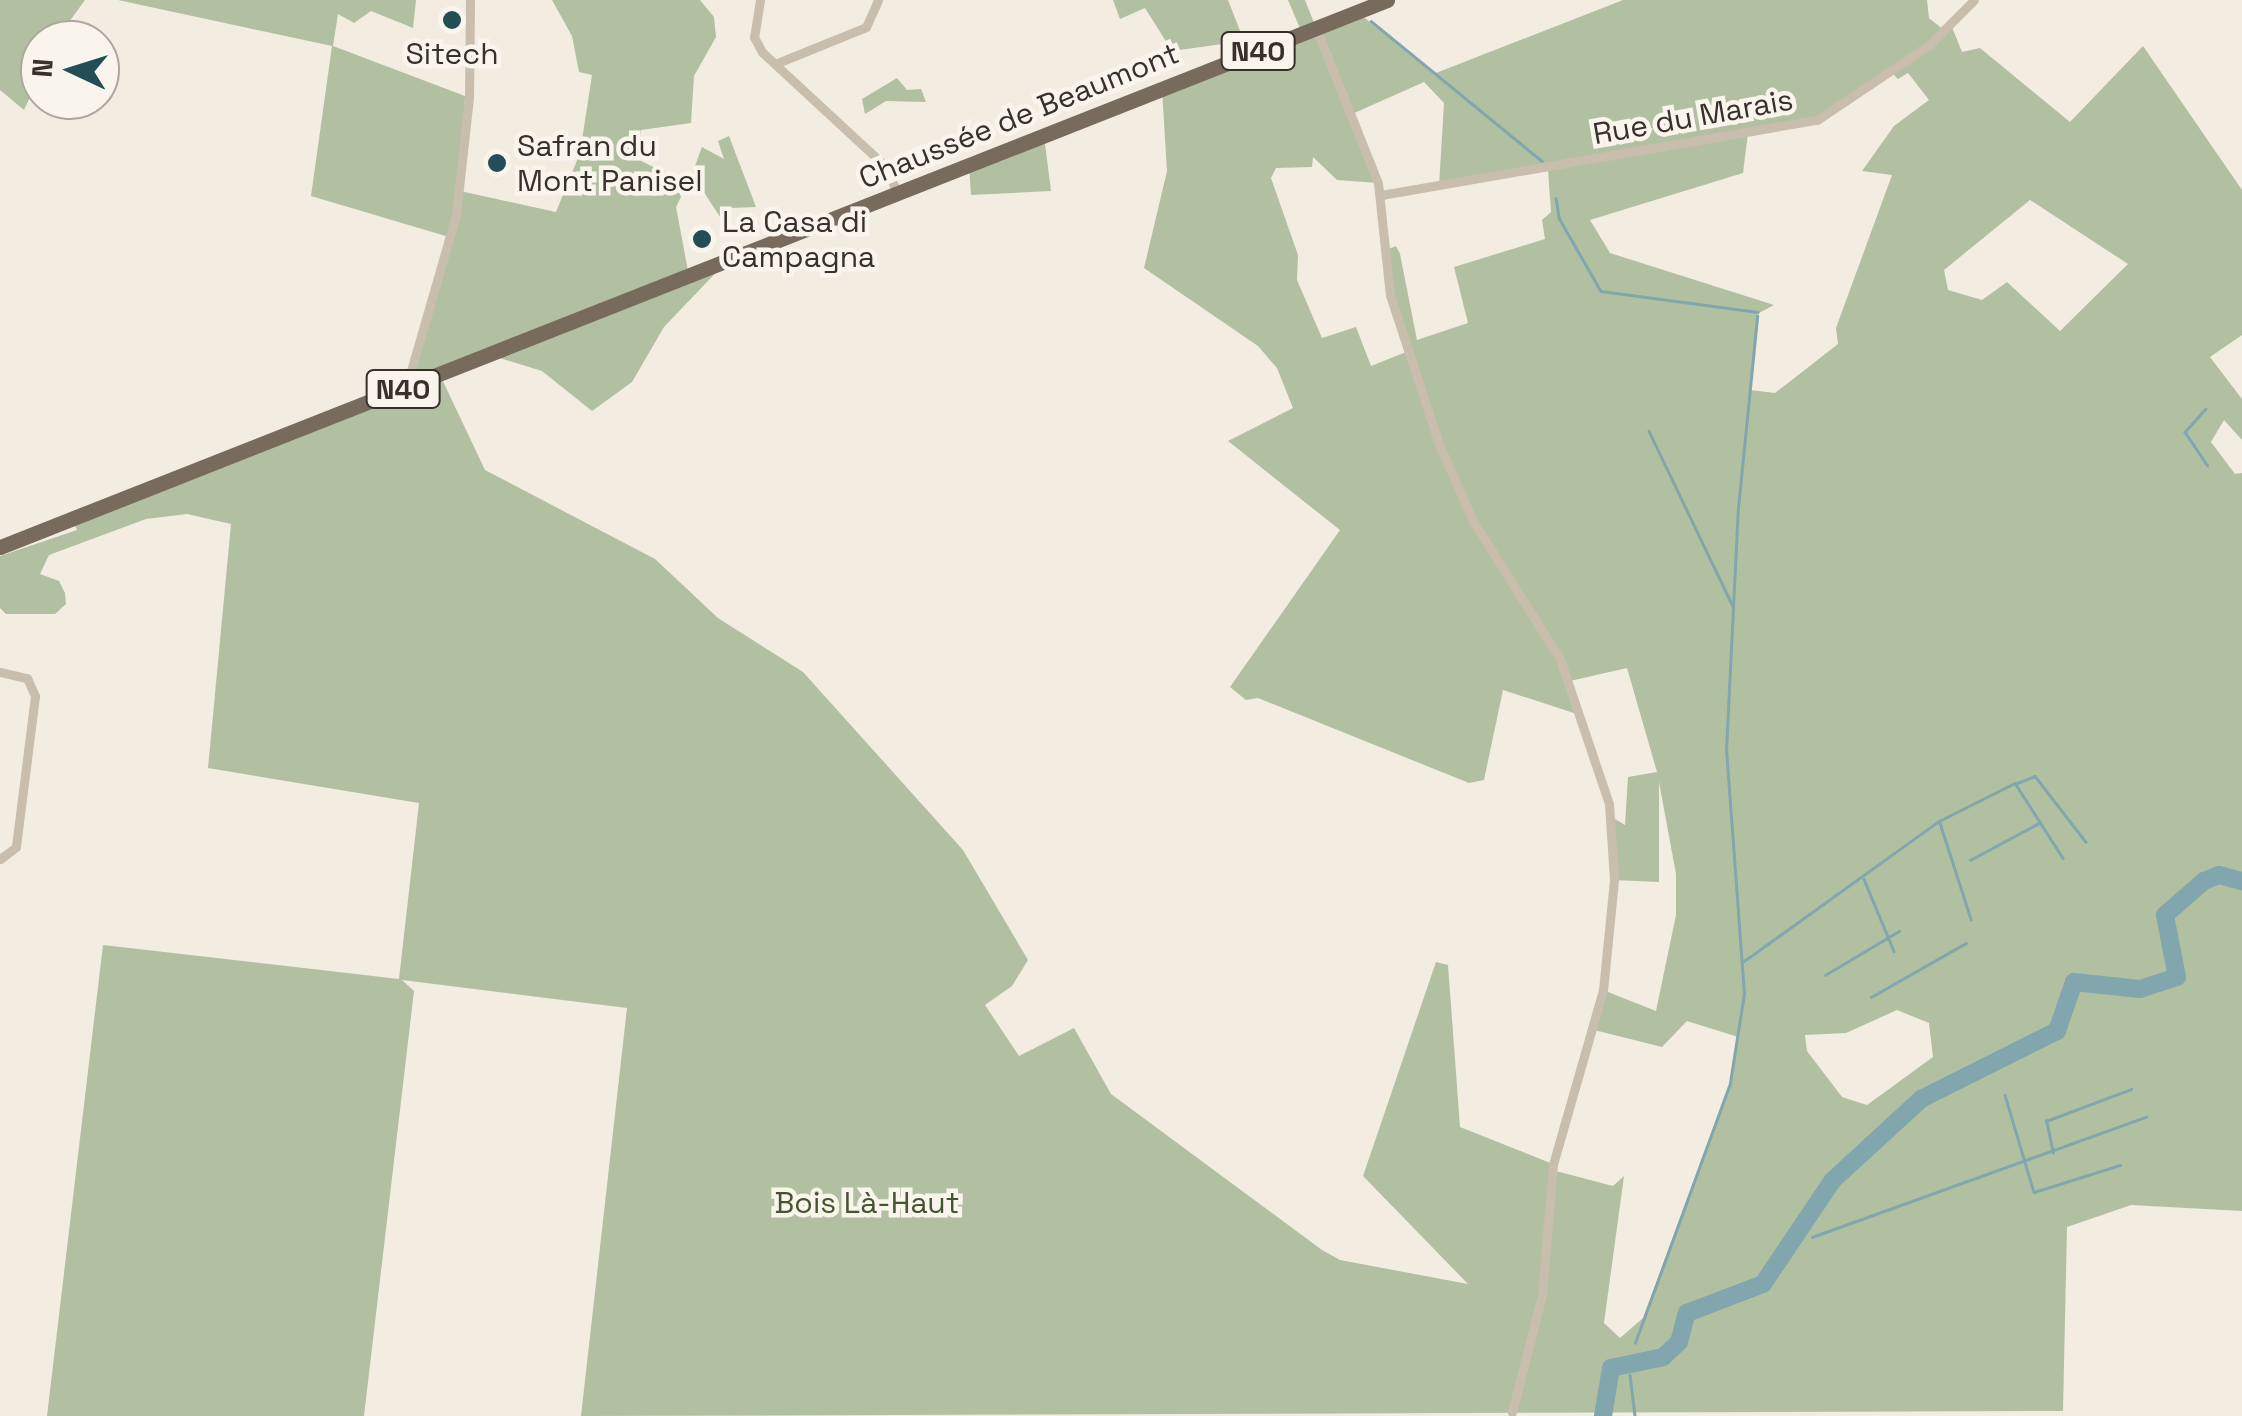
<!DOCTYPE html>
<meta charset="utf-8">
<style>
body{margin:0}
#map{position:relative;width:2242px;height:1416px;overflow:hidden;background:#f2ece1;font-family:"Space Grotesk",sans-serif}
div>[style]{position:absolute}
.green>*{inset:0;background:#b2c0a2}
.stream>*{height:2.5px;margin:-1.25px;padding:0 1.25px;transform-origin:1.25px;border-radius:1.25px;background:#82a6ad}
.river>*{height:18px;margin:-9px;padding:0 9px;transform-origin:9px;border-radius:9px;background:#82a6ad}
.minor>*{height:9px;margin:-4.5px;padding:0 4.5px;transform-origin:4.5px;border-radius:4.5px;background:#c9bdae}
.primary>*{height:15px;margin:-7.5px;padding:0 7.5px;transform-origin:7.5px;border-radius:7.5px;background:#796a5e}
.dots>*{width:28px;height:28px;translate:-50% -50%;box-sizing:border-box;border:5px solid #f9f5ed;border-radius:50%}
span{translate:-50% -50%;white-space:nowrap;text-align:center;line-height:1.15;-webkit-text-stroke:9px #f9f5ed;paint-order:stroke}
.shield-label span{padding:2px 8px;background:#f9f5ed;border:2px solid;border-radius:8px;-webkit-text-stroke-width:0}
.shield-label{font-size:28px;color:#38312b;font-weight:700}
.poi-label{font-size:30px;color:#38312b}
.left{translate:0 -50%;text-align:left}
.street-label{font-size:30px;color:#38312b}
.park-label{font-size:30px;color:#445531}
.north{position:absolute;left:20px;top:20px;width:100px;height:100px;box-sizing:border-box;background:#f9f5ed;border:2px solid #aca79f;border-radius:50%;rotate:274deg;font-size:28px;font-weight:700;line-height:40px;text-align:center;color:#38312b}
.north::after{content:'';display:block;margin:auto;width:35px;height:45px;background:#244e57;clip-path:polygon(50% 0,100% 100%,50% 72%,0 100%)}
</style>
<div id="map">
<div class="green">
<i style="clip-path:polygon(0 0,85px 0,56px 40px,40px 40px,40px 76px,24px 110px,0 90px)"></i>
<i style="clip-path:polygon(evenodd,118px 0,416px 0,413px 28px,371px 11px,354px 23px,338px 14px,333px 46px,465px 96px,460px 191px,556px 212px,580px 153px,592px 75px,579px 72px,572px 36px,552px 0,700px 0,714px 17px,716px 37px,694px 76px,691px 123px,641px 130px,637px 159px,672px 176px,681px 197px,676px 207px,689px 276px,727px 261px,664px 327px,632px 382px,592px 411px,542px 371px,490px 355px,440px 375px,485px 470px,655px 559px,718px 618px,803px 672px,963px 850px,1028px 960px,1012px 986px,985px 1005px,1019px 1056px,1074px 1028px,1111px 1094px,1322px 1250px,1340px 1260px,1468px 1284px,1363px 1176px,1436px 962px,1448px 965px,1460px 1127px,1553px 1164px,1552px 1170px,1613px 1186px,1624px 1176px,1604px 1323px,1620px 1338px,1643px 1318px,1730px 1083px,1738px 1037px,1687px 1021px,1662px 1047px,1590px 1029px,1603px 990px,1656px 1011px,1676px 915px,1676px 874px,1659px 782px,1659px 882px,1614px 880px,1610px 816px,1625px 825px,1628px 777px,1657px 772px,1627px 668px,1570px 681px,1583px 716px,1503px 690px,1484px 780px,1469px 783px,1258px 698px,1246px 700px,1230px 687px,1340px 530px,1228px 441px,1293px 408px,1277px 368px,1258px 346px,1144px 268px,1167px 171px,1162px 89px,1302px 33px,1288px 0,1305px 0,1316px 28px,1357px 12px,1436px 73px,1623px 0,1927px 0,1929px 18px,1945px 31px,1952px 27px,1962px 52px,1980px 48px,2070px 122px,2143px 46px,2242px 190px,2242px 335px,2210px 357px,2242px 399px,2242px 440px,2224px 420px,2211px 442px,2235px 474px,2242px 473px,2242px 1211px,2131px 1205px,2067px 1227px,2063px 1411px,581px 1416px,627px 1008px,402px 980px,414px 991px,364px 1416px,47px 1416px,103px 945px,399px 979px,419px 803px,208px 768px,231px 524px,187px 514px,146px 519px,49px 555px,40px 574px,59px 581px,65px 593px,66px 604px,55px 614px,6px 614px,0 608px,0 556px,77px 530px,72px 519px,406px 388px,449px 237px,311px 196px,332px 46px,118px 0,1892px 73px,1898px 79px,1908px 73px,1929px 100px,1894px 126px,1862px 171px,1892px 175px,1836px 328px,1838px 344px,1775px 393px,1750px 390px,1757px 314px,1774px 305px,1610px 253px,1590px 220px,1743px 173px,1748px 133px,1829px 116px,1892px 73px,118px 0,1424px 82px,1444px 103px,1439px 186px,1548px 170px,1551px 212px,1542px 220px,1545px 239px,1454px 267px,1468px 323px,1417px 340px,1400px 254px,1396px 246px,1386px 250px,1406px 352px,1371px 366px,1356px 327px,1322px 338px,1297px 280px,1298px 255px,1271px 178px,1276px 168px,1312px 167px,1313px 157px,1337px 180px,1378px 183px,1352px 114px,1424px 82px,118px 0,2030px 200px,2128px 264px,2060px 331px,2007px 282px,1982px 300px,1948px 290px,1944px 270px,2030px 200px,118px 0,1897px 1010px,1929px 1023px,1933px 1057px,1867px 1105px,1842px 1097px,1807px 1051px,1805px 1035px,1846px 1033px,1897px 1010px)"></i>
<i style="clip-path:polygon(1113px 0,1228px 0,1244px 41px,1172px 51px,1145px 8px,1120px 19px)"></i>
<i style="clip-path:polygon(897px 78px,907px 90px,921px 89px,926px 102px,886px 101px,865px 114px,862px 99px)"></i>
<i style="clip-path:polygon(729px 136px,756px 207px,729px 208px,726px 226px,692px 174px,702px 147px,724px 159px,718px 141px)"></i>
<i style="clip-path:polygon(1044px 136px,1051px 191px,971px 195px,969px 166px)"></i>
</div>
<div class="stream">
<i style="left:1371px;top:21px;width:221px;rotate:39.3deg"></i>
<i style="left:1556px;top:198px;width:20px;rotate:81deg"></i>
<i style="left:1559px;top:218px;width:84px;rotate:60.1deg"></i>
<i style="left:1601px;top:291px;width:158px;rotate:7.6deg"></i>
<i style="left:2206px;top:409px;width:31px;rotate:132deg"></i>
<i style="left:2185px;top:432px;width:40px;rotate:56deg"></i>
<i style="left:1649px;top:431px;width:194px;rotate:64.4deg"></i>
<i style="left:2017px;top:783px;width:19px;rotate:-21deg"></i>
<i style="left:2035px;top:776px;width:83px;rotate:52.3deg"></i>
<i style="left:1940px;top:823px;width:101px;rotate:72.1deg"></i>
<i style="left:1970px;top:860px;width:78px;rotate:-28.2deg"></i>
<i style="left:1864px;top:879px;width:78px;rotate:67.4deg"></i>
<i style="left:1744px;top:961px;width:240px;rotate:-35.7deg"></i>
<i style="left:1939px;top:821px;width:85px;rotate:-26.6deg"></i>
<i style="left:2015px;top:783px;width:89px;rotate:57.4deg"></i>
<i style="left:1825px;top:975px;width:86px;rotate:-30.7deg"></i>
<i style="left:1871px;top:997px;width:109px;rotate:-29.6deg"></i>
<i style="left:2005px;top:1095px;width:101px;rotate:73.4deg"></i>
<i style="left:2034px;top:1192px;width:90px;rotate:-17.4deg"></i>
<i style="left:2053px;top:1153px;width:33px;rotate:-102deg"></i>
<i style="left:2046px;top:1121px;width:91px;rotate:-20.6deg"></i>
<i style="left:1812px;top:1237px;width:355px;rotate:-19.8deg"></i>
<i style="left:1635px;top:1343px;width:277px;rotate:-69.9deg"></i>
<i style="left:1730px;top:1083px;width:90px;rotate:-81.1deg"></i>
<i style="left:1744px;top:994px;width:244px;rotate:-94.2deg"></i>
<i style="left:1726px;top:751px;width:243px;rotate:-87.2deg"></i>
<i style="left:1738px;top:508px;width:193px;rotate:-84.3deg"></i>
<i style="left:1630px;top:1375px;width:41px;rotate:83deg"></i>
</div>
<div class="river">
<i style="left:1603px;top:1416px;width:49px;rotate:-80.5deg"></i>
<i style="left:1611px;top:1368px;width:53px;rotate:-11.9deg"></i>
<i style="left:1663px;top:1357px;width:22px;rotate:-43deg"></i>
<i style="left:1679px;top:1342px;width:30px;rotate:-75deg"></i>
<i style="left:1687px;top:1313px;width:81px;rotate:-20.9deg"></i>
<i style="left:1763px;top:1284px;width:125px;rotate:-56.1deg"></i>
<i style="left:1833px;top:1180px;width:120px;rotate:-42.6deg"></i>
<i style="left:1921px;top:1099px;width:152px;rotate:-26.6deg"></i>
<i style="left:2057px;top:1031px;width:52px;rotate:-70.9deg"></i>
<i style="left:2074px;top:982px;width:66px;rotate:6.1deg"></i>
<i style="left:2140px;top:989px;width:39px;rotate:-18deg"></i>
<i style="left:2177px;top:977px;width:63px;rotate:-101deg"></i>
<i style="left:2165px;top:915px;width:52px;rotate:-41.1deg"></i>
<i style="left:2204px;top:881px;width:16px;rotate:-22deg"></i>
<i style="left:2219px;top:875px;width:24px;rotate:15deg"></i>
</div>
<div class="minor">
<i style="left:760px;top:0;width:37px;rotate:99deg"></i>
<i style="left:754px;top:37px;width:17px;rotate:62deg"></i>
<i style="left:762px;top:52px;width:166px;rotate:42.8deg"></i>
<i style="left:884px;top:165px;width:32px;rotate:64deg"></i>
<i style="left:1316px;top:28px;width:167px;rotate:68.2deg"></i>
<i style="left:1378px;top:183px;width:113px;rotate:83.9deg"></i>
<i style="left:1390px;top:295px;width:157px;rotate:71.8deg"></i>
<i style="left:1439px;top:444px;width:84px;rotate:66.2deg"></i>
<i style="left:1473px;top:521px;width:163px;rotate:57.8deg"></i>
<i style="left:1560px;top:659px;width:153px;rotate:71.3deg"></i>
<i style="left:1609px;top:804px;width:76px;rotate:86.2deg"></i>
<i style="left:1614px;top:880px;width:111px;rotate:95.7deg"></i>
<i style="left:1603px;top:990px;width:181px;rotate:106deg"></i>
<i style="left:1553px;top:1164px;width:131px;rotate:94.8deg"></i>
<i style="left:1542px;top:1295px;width:121px;rotate:104.4deg"></i>
<i style="left:775px;top:64px;width:98px;rotate:-22.1deg"></i>
<i style="left:866px;top:27px;width:30px;rotate:-66deg"></i>
<i style="left:1381px;top:195px;width:442px;rotate:-9.8deg"></i>
<i style="left:1817px;top:120px;width:136px;rotate:-33.9deg"></i>
<i style="left:1930px;top:44px;width:62px;rotate:-45deg"></i>
<i style="left:406px;top:388px;width:180px;rotate:-73.9deg"></i>
<i style="left:456px;top:215px;width:119px;rotate:-83.7deg"></i>
<i style="left:469px;top:97px;width:97px;rotate:-89.4deg"></i>
<i style="left:0;top:672px;width:28px;rotate:13deg"></i>
<i style="left:27px;top:678px;width:20px;rotate:66deg"></i>
<i style="left:35px;top:696px;width:152px;rotate:97.2deg"></i>
<i style="left:16px;top:847px;width:20px;rotate:143deg"></i>
</div>
<div class="primary">
<i style="left:0;top:547px;width:1491px;rotate:-21.52deg"></i>
</div>
<div class="dots">
<i style="left:452px;top:20px;background:#244e57"></i>
<i style="left:497px;top:163px;background:#244e57"></i>
<i style="left:702px;top:239px;background:#244e57"></i>
</div>
<div class="shield-label">
<span style="left:1258px;top:51px">N40</span>
<span style="left:403px;top:389px">N40</span>
</div>
<div class="poi-label">
<span style="left:452px;top:54px">Sitech</span>
<span class="left" style="left:517px;top:163px">Safran du<br>Mont Panisel</span>
<span class="left" style="left:722px;top:239px">La Casa di<br>Campagna</span>
</div>
<div class="street-label">
<span style="left:1019px;top:116px;rotate:-22deg">Chaussée de Beaumont</span>
<span style="left:1693px;top:117px;rotate:-10deg">Rue du Marais</span>
</div>
<div class="park-label">
<span style="left:867px;top:1203px">Bois Là-Haut</span>
</div>
<div class="north">N</div>
</div>
